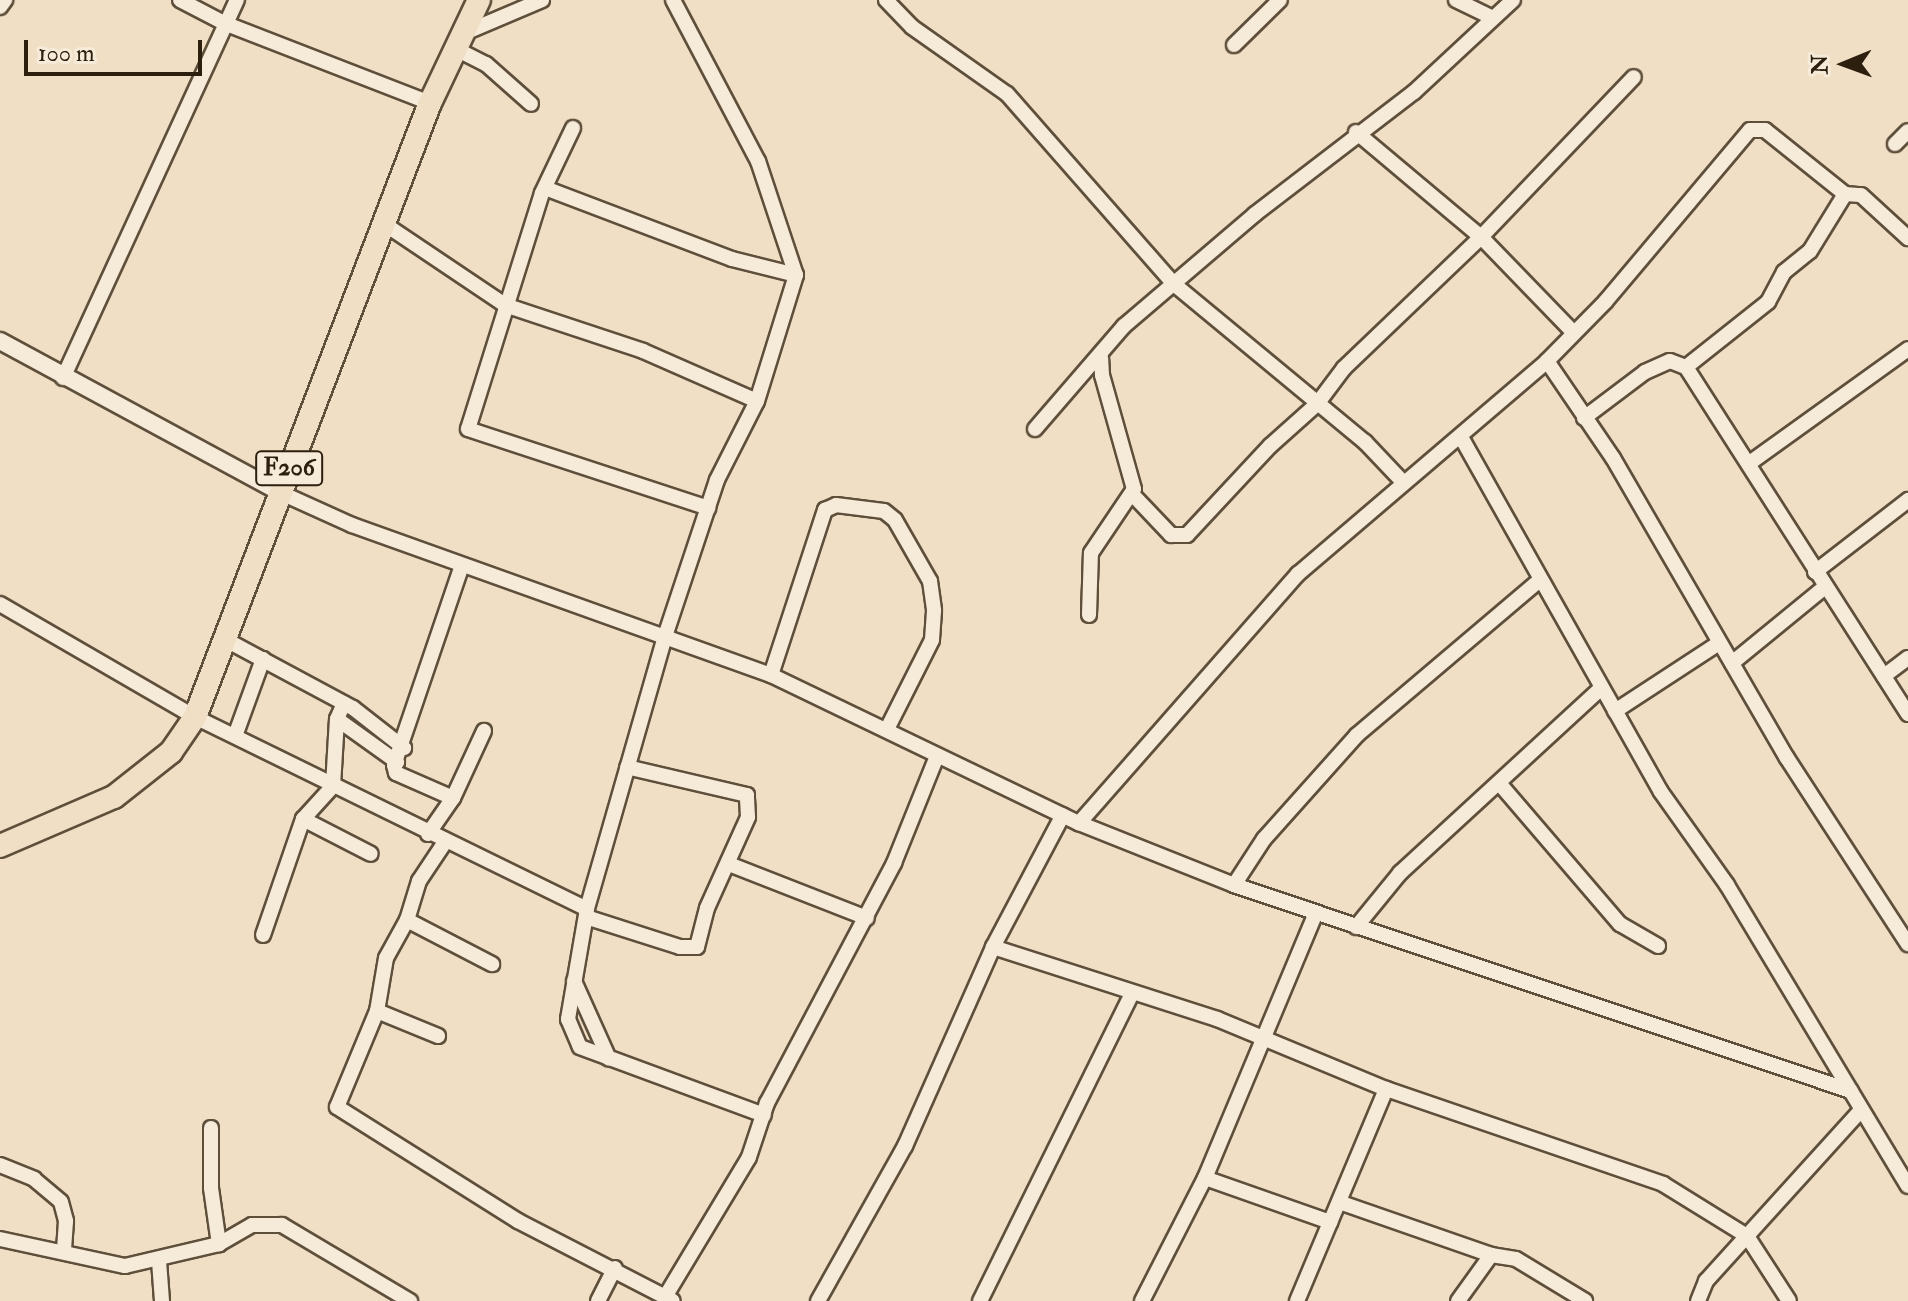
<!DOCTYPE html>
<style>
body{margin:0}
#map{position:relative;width:1908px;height:1301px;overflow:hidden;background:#f1dfc5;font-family:"IM FELL Double Pica",serif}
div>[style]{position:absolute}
.roads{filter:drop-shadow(2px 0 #5e4f3b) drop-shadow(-2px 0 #5e4f3b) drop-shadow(0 2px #5e4f3b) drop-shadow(0 -2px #5e4f3b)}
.minor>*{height:14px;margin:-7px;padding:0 7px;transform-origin:7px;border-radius:7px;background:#f6ead9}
.tertiary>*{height:16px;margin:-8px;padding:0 8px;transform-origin:8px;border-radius:8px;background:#f6ead9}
.primary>*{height:22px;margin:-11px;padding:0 11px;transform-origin:11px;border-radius:11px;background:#f1dfc5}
span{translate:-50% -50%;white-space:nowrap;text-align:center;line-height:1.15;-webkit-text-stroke:8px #f6ead9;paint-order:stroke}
.shield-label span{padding:2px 6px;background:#f6ead9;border:2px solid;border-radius:6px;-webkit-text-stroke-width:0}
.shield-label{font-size:24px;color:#2d1f0d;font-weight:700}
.north{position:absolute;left:1804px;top:24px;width:80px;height:80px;-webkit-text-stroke:6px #f6ead9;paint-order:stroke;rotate:269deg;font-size:22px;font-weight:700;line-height:32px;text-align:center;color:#2d1f0d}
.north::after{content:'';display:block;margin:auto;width:28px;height:36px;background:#2d1f0d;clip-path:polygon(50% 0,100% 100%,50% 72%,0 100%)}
.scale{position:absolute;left:24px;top:40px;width:178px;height:36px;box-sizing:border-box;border:4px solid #2d1f0d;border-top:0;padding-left:10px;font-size:24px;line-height:28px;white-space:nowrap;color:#2d1f0d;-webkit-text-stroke:6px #f6ead9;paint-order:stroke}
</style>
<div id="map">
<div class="roads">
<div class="minor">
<i style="left:180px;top:0;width:50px;rotate:27.6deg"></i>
<i style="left:224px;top:23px;width:221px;rotate:21.2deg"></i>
<i style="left:673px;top:0;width:182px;rotate:62.2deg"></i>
<i style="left:758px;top:161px;width:120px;rotate:71.6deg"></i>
<i style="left:796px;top:275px;width:132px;rotate:107.2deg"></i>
<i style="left:757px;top:401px;width:89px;rotate:116.9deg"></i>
<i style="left:717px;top:480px;width:161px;rotate:108.4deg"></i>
<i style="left:666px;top:633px;width:287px;rotate:106deg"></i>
<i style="left:587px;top:909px;width:112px;rotate:99.8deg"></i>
<i style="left:568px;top:1019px;width:30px;rotate:67deg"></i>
<i style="left:580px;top:1047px;width:196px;rotate:20.3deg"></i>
<i style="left:886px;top:0;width:37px;rotate:46deg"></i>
<i style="left:912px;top:27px;width:116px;rotate:35.2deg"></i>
<i style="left:1007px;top:94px;width:253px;rotate:48.7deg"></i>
<i style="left:1174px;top:284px;width:248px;rotate:39.6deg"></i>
<i style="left:1365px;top:442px;width:55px;rotate:46.5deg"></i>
<i style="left:1456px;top:0;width:41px;rotate:25.9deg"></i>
<i style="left:0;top:7px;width:9px;rotate:-54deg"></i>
<i style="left:462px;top:34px;width:87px;rotate:-23deg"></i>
<i style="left:1234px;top:45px;width:64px;rotate:-44.4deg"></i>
<i style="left:454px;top:48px;width:36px;rotate:27deg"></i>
<i style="left:486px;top:64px;width:60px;rotate:41.6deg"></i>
<i style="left:573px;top:128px;width:72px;rotate:115.5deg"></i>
<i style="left:542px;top:193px;width:247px;rotate:107.4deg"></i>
<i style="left:468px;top:429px;width:253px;rotate:18.2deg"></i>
<i style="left:1356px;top:132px;width:163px;rotate:40deg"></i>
<i style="left:1481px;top:237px;width:132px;rotate:45.9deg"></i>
<i style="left:1895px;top:144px;width:18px;rotate:-45deg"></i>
<i style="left:545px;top:188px;width:200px;rotate:20.8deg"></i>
<i style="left:732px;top:259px;width:66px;rotate:14deg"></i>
<i style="left:383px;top:223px;width:147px;rotate:33.9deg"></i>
<i style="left:505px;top:305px;width:145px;rotate:18.4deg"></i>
<i style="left:643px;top:351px;width:124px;rotate:23.7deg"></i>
<i style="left:1547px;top:361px;width:117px;rotate:55.8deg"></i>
<i style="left:1613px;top:458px;width:347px;rotate:59.9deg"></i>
<i style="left:1787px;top:758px;width:222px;rotate:57deg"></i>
<i style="left:1686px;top:367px;width:105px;rotate:-38.4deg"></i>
<i style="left:1768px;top:302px;width:34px;rotate:-62deg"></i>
<i style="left:1784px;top:272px;width:33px;rotate:-39deg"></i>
<i style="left:1810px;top:251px;width:67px;rotate:-58.4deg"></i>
<i style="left:63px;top:378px;width:416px;rotate:-65.3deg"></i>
<i style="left:1584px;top:418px;width:76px;rotate:-37deg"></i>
<i style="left:1645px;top:372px;width:27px;rotate:-24deg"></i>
<i style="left:1670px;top:361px;width:17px;rotate:21deg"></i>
<i style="left:1686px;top:367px;width:412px;rotate:57.4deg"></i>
<i style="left:1035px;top:429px;width:136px;rotate:-49.2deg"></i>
<i style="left:1124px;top:326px;width:172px;rotate:-40.5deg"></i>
<i style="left:1255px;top:214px;width:200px;rotate:-37.5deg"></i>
<i style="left:1414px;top:92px;width:135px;rotate:-42.9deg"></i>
<i style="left:1461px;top:437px;width:407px;rotate:60.6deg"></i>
<i style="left:1661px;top:792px;width:114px;rotate:54.6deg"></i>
<i style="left:1727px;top:885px;width:351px;rotate:59deg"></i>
<i style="left:1751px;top:462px;width:193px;rotate:-35.7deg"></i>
<i style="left:279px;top:492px;width:80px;rotate:24.3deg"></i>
<i style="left:352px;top:525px;width:445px;rotate:19.7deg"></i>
<i style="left:771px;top:675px;width:342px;rotate:25.7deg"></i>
<i style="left:1079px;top:823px;width:167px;rotate:21.8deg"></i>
<i style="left:1234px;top:885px;width:650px;rotate:18.46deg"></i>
<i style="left:1134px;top:496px;width:54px;rotate:46.5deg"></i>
<i style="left:1171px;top:535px;width:16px"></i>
<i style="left:1187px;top:535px;width:122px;rotate:-47deg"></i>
<i style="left:1270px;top:446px;width:63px;rotate:-41.8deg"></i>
<i style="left:1317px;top:404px;width:45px;rotate:-53.1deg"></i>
<i style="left:1344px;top:368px;width:190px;rotate:-43.7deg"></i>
<i style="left:1481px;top:237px;width:221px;rotate:-46.3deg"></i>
<i style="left:1815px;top:572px;width:118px;rotate:-37.7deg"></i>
<i style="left:0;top:604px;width:225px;rotate:30.1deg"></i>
<i style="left:195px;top:717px;width:436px;rotate:26.1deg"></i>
<i style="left:1089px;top:615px;width:62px;rotate:-88.2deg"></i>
<i style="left:1091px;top:553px;width:77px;rotate:-56.1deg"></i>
<i style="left:1134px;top:489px;width:118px;rotate:-105.7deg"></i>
<i style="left:1102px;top:375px;width:17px;rotate:-93deg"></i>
<i style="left:228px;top:641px;width:142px;rotate:28.2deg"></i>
<i style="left:353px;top:708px;width:65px;rotate:38.1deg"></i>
<i style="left:1732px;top:663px;width:120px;rotate:-39.3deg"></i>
<i style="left:771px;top:675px;width:174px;rotate:-71.9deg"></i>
<i style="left:825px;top:510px;width:12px;rotate:-24deg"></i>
<i style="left:836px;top:505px;width:48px;rotate:7.1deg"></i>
<i style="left:884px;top:511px;width:14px;rotate:39deg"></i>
<i style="left:895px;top:520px;width:70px;rotate:60.2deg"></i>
<i style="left:930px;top:581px;width:30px;rotate:82deg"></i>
<i style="left:934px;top:611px;width:29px;rotate:94deg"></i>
<i style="left:932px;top:640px;width:100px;rotate:116.8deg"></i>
<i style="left:1884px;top:676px;width:30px;rotate:-37deg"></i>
<i style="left:1615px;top:711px;width:124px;rotate:-33.2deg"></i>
<i style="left:337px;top:719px;width:74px;rotate:35.6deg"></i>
<i style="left:235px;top:736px;width:82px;rotate:-70deg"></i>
<i style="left:1499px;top:783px;width:186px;rotate:49.4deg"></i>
<i style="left:1620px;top:924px;width:44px;rotate:30.1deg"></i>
<i style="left:453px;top:798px;width:62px;rotate:-156.3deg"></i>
<i style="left:396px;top:773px;width:8px;rotate:-104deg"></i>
<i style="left:394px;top:765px;width:211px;rotate:-71.2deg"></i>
<i style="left:303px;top:819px;width:76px;rotate:27.2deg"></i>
<i style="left:1079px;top:823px;width:332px;rotate:-48.7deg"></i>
<i style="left:1298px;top:574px;width:328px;rotate:-40.5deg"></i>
<i style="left:1547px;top:361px;width:83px;rotate:-45.5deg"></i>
<i style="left:1605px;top:302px;width:225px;rotate:-49.9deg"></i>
<i style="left:1750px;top:130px;width:15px"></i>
<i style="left:1765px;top:130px;width:102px;rotate:38.7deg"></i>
<i style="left:1845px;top:194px;width:16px;rotate:4deg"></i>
<i style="left:1861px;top:195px;width:64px;rotate:42.5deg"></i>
<i style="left:428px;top:834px;width:44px;rotate:-55.2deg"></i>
<i style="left:453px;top:798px;width:74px;rotate:-65.2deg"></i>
<i style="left:445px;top:842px;width:47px;rotate:123.7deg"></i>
<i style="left:419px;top:881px;width:41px;rotate:107.1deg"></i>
<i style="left:407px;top:920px;width:43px;rotate:118.9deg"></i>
<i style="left:386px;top:958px;width:54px;rotate:99.6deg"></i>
<i style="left:377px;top:1011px;width:104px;rotate:112.6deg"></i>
<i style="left:337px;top:1107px;width:214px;rotate:32.2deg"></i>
<i style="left:518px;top:1221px;width:174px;rotate:27.3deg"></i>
<i style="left:729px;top:864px;width:148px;rotate:21.4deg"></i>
<i style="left:1234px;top:885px;width:55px;rotate:-56.9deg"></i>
<i style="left:1264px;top:839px;width:140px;rotate:-48.2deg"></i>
<i style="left:1357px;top:735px;width:240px;rotate:-40.3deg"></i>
<i style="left:586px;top:917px;width:99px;rotate:17.7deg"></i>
<i style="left:680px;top:947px;width:17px"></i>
<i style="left:697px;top:947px;width:40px;rotate:-75.6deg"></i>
<i style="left:707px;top:908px;width:100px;rotate:-65.7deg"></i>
<i style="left:748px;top:817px;width:22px;rotate:-93deg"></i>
<i style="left:747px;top:795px;width:123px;rotate:-166.9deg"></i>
<i style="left:407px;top:920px;width:96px;rotate:27.4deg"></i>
<i style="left:1356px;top:927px;width:70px;rotate:-50.8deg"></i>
<i style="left:1400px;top:873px;width:273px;rotate:-42.6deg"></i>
<i style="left:263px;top:935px;width:123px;rotate:-71deg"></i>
<i style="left:303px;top:819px;width:45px;rotate:-47.7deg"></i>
<i style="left:333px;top:786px;width:67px;rotate:-86.6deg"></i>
<i style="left:337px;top:719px;width:17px;rotate:-66deg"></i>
<i style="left:993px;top:947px;width:235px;rotate:17.8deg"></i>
<i style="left:1217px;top:1019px;width:183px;rotate:22.5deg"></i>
<i style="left:1386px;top:1089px;width:293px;rotate:18.9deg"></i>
<i style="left:1663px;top:1184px;width:99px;rotate:31.8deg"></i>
<i style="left:1747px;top:1236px;width:77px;rotate:57.1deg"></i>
<i style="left:574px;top:981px;width:85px;rotate:65.8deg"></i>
<i style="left:377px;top:1011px;width:66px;rotate:22.3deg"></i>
<i style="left:211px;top:1128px;width:60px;rotate:90deg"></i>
<i style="left:211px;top:1188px;width:57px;rotate:81.9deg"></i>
<i style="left:0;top:1165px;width:37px;rotate:22deg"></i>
<i style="left:34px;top:1179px;width:35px;rotate:40deg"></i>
<i style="left:61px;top:1202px;width:20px;rotate:75deg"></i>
<i style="left:66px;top:1221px;width:29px;rotate:94deg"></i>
<i style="left:1205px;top:1178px;width:133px;rotate:19.4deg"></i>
<i style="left:1339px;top:1202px;width:161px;rotate:19.2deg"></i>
<i style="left:1491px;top:1255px;width:25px;rotate:9deg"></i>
<i style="left:1516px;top:1259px;width:81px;rotate:31.3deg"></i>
<i style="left:0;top:1239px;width:128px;rotate:12.2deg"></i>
<i style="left:125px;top:1266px;width:97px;rotate:-13.2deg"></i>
<i style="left:219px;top:1244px;width:38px;rotate:-30deg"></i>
<i style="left:252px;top:1225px;width:30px"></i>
<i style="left:282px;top:1225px;width:149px;rotate:30.7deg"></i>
<i style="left:159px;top:1261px;width:40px;rotate:85.7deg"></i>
<i style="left:665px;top:1297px;width:163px;rotate:-59deg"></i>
<i style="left:749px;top:1157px;width:57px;rotate:-71.6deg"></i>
<i style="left:767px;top:1103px;width:272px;rotate:-62.1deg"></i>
<i style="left:894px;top:863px;width:115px;rotate:-68.1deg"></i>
<i style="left:598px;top:1301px;width:37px;rotate:-63deg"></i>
<i style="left:818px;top:1301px;width:178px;rotate:-60.7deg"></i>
<i style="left:905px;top:1146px;width:218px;rotate:-66.1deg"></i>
<i style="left:993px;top:947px;width:149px;rotate:-62.1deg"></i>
<i style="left:980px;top:1301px;width:341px;rotate:-63.7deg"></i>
<i style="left:1142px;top:1301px;width:138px;rotate:-62.9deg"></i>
<i style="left:1205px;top:1178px;width:285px;rotate:-67.3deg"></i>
<i style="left:1297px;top:1301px;width:230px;rotate:-67.2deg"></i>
<i style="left:1458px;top:1301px;width:57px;rotate:-54.3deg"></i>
<i style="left:1698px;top:1301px;width:22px;rotate:-68deg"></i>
<i style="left:1706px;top:1281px;width:231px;rotate:-47.8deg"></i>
</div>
<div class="tertiary">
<i style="left:0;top:341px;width:317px;rotate:28.4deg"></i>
</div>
<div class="primary">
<i style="left:0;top:846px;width:124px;rotate:-23.3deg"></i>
<i style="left:114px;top:797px;width:73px;rotate:-38.3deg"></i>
<i style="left:171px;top:752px;width:42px;rotate:-55.6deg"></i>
<i style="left:195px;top:717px;width:657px;rotate:-69.06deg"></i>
<i style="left:430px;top:103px;width:114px;rotate:-64.6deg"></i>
</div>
</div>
<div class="shield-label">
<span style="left:289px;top:468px">F206</span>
</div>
<div class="north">N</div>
<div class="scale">100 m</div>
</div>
